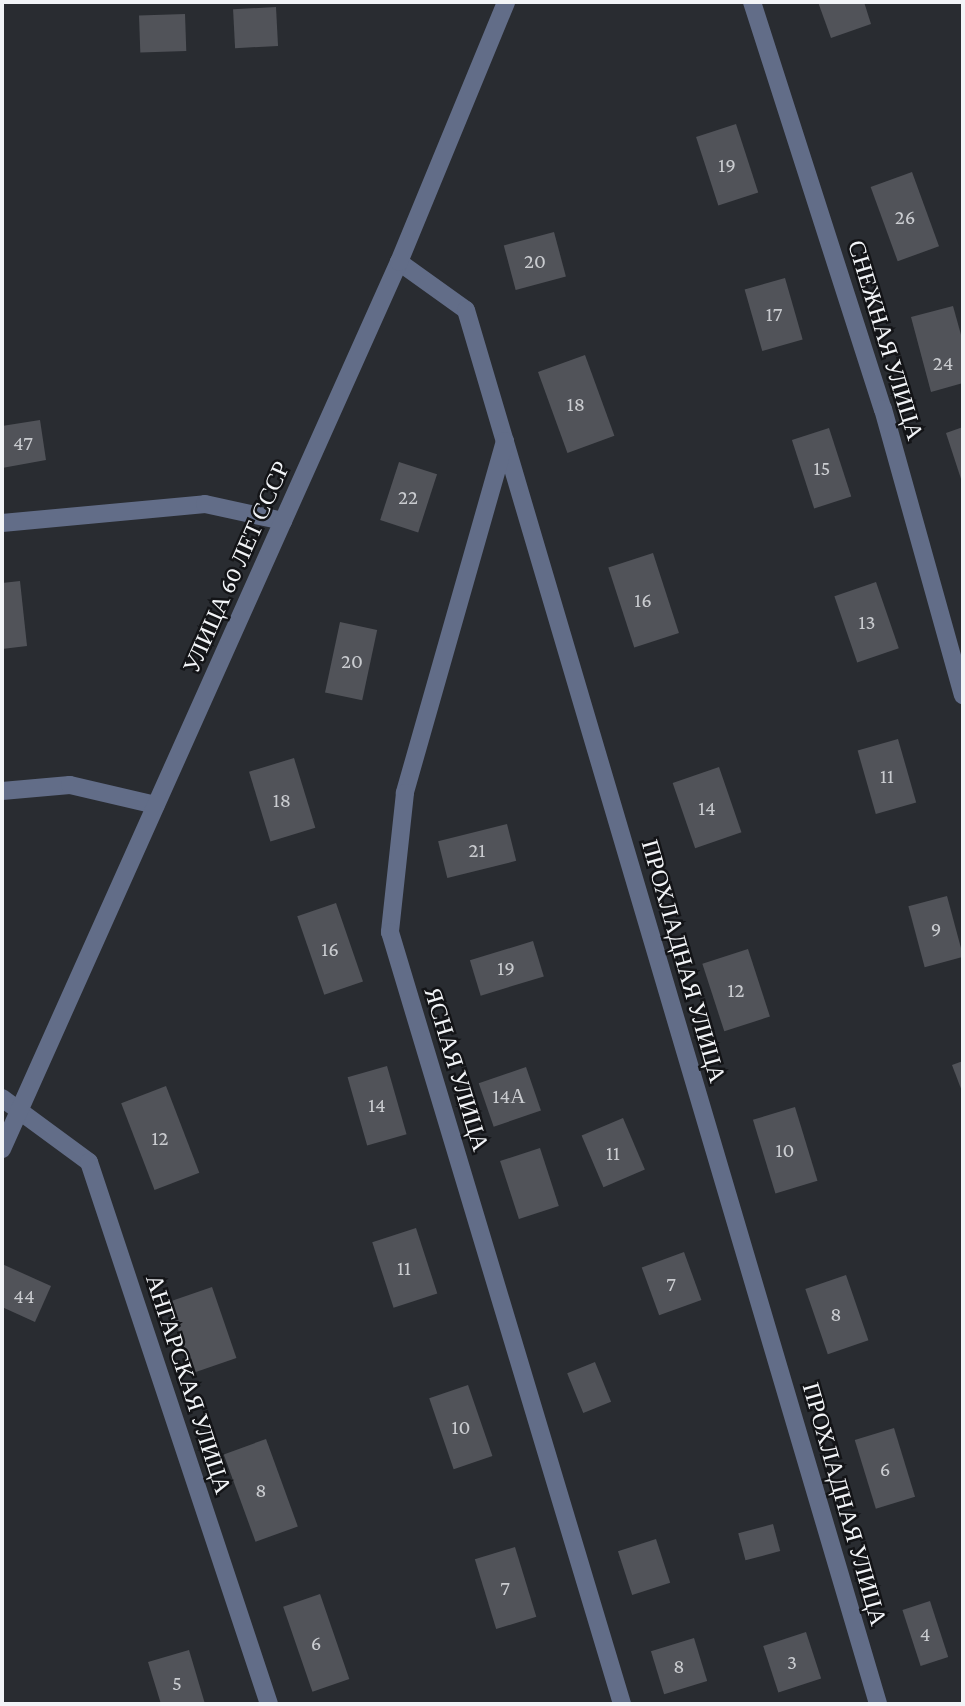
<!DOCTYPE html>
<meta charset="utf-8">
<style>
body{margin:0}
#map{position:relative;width:965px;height:1706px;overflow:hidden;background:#292c31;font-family:"Crimson Pro",serif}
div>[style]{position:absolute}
.building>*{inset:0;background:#515359;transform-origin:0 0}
.minor>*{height:18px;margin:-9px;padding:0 9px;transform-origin:9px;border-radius:9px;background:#626d88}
span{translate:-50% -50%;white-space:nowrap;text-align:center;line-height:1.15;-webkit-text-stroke:5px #131417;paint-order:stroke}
.number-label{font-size:21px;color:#caccd0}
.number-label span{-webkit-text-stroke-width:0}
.street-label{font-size:24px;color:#f2f4f7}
.frame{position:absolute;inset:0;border:4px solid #f2f4f7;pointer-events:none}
</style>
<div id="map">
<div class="building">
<i style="clip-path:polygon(818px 2px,864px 2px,871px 24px,831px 38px)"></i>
<i style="left:276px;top:7px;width:39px;height:43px;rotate:87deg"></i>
<i style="left:185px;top:14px;width:37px;height:46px;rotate:88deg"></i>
<i style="left:736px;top:124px;width:72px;height:42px;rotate:72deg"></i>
<i style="left:912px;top:172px;width:79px;height:44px;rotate:70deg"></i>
<i style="left:554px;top:232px;width:46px;height:52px;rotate:75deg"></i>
<i style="left:785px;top:278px;width:64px;height:42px;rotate:74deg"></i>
<i style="clip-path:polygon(953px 306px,963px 342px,963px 383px,931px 392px,911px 317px)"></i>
<i style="left:585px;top:355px;width:86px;height:50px;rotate:70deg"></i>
<i style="clip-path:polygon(40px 420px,46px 460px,2px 468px,2px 426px)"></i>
<i style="clip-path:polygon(963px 427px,963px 485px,946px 433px)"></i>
<i style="left:829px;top:428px;width:72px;height:39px;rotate:72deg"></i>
<i style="left:399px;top:462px;width:40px;height:61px;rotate:18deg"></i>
<i style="left:653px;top:553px;width:84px;height:47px;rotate:72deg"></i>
<i style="clip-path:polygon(20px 581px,27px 646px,2px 649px,2px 583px)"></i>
<i style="left:876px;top:582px;width:70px;height:44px;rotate:71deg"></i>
<i style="left:340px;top:622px;width:38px;height:72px;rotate:12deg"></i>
<i style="left:898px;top:739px;width:66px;height:42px;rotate:74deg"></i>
<i style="left:294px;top:758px;width:73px;height:47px;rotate:73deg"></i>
<i style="left:719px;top:767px;width:69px;height:49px;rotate:71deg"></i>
<i style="left:507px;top:824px;width:38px;height:71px;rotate:76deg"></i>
<i style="left:947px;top:896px;width:63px;height:40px;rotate:75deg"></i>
<i style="left:336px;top:903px;width:83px;height:41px;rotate:71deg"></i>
<i style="left:533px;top:941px;width:37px;height:66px;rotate:73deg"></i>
<i style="left:748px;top:949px;width:71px;height:48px;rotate:72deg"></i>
<i style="clip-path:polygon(963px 1061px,963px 1094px,952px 1065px)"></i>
<i style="left:387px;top:1066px;width:71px;height:41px;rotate:74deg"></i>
<i style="left:526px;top:1067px;width:46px;height:50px;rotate:71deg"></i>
<i style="left:166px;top:1086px;width:93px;height:48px;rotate:69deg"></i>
<i style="left:795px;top:1107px;width:77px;height:44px;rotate:73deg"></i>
<i style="left:623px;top:1118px;width:56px;height:45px;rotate:67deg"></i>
<i style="left:540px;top:1148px;width:61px;height:42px;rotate:72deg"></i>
<i style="left:416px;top:1228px;width:69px;height:46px;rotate:72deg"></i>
<i style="left:684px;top:1252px;width:51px;height:45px;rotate:70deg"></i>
<i style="clip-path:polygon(2px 1264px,51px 1286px,35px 1322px,2px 1307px)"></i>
<i style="left:846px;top:1275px;width:69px;height:43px;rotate:71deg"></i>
<i style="left:212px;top:1287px;width:75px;height:46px;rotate:71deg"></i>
<i style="left:595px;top:1362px;width:43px;height:30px;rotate:68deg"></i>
<i style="left:468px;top:1385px;width:75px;height:41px;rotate:71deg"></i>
<i style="left:894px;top:1428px;width:72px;height:41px;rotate:73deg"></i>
<i style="left:266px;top:1439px;width:93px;height:45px;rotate:70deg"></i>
<i style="left:773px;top:1524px;width:28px;height:36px;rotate:75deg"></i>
<i style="left:656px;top:1539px;width:46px;height:40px;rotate:72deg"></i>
<i style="left:515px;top:1547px;width:73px;height:42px;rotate:73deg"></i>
<i style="left:320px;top:1594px;width:90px;height:39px;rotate:71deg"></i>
<i style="left:930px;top:1601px;width:59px;height:29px;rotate:72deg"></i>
<i style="left:806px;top:1632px;width:49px;height:45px;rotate:72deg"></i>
<i style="left:694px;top:1638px;width:45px;height:45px;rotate:73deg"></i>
<i style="clip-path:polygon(189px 1650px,205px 1704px,161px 1704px,148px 1662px)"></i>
</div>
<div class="minor">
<i style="left:752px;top:2px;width:428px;rotate:72.2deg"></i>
<i style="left:883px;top:409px;width:297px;rotate:74.4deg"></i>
<i style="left:399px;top:262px;width:82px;rotate:35.6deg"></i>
<i style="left:466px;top:310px;width:1454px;rotate:73.53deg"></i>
<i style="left:505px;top:441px;width:366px;rotate:105.9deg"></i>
<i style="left:405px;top:793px;width:140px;rotate:96.2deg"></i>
<i style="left:390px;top:932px;width:806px;rotate:73.27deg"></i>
<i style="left:2px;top:523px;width:204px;rotate:-5.3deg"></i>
<i style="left:205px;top:504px;width:80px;rotate:12.3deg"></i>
<i style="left:2px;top:791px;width:68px;rotate:-5deg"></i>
<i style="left:70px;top:785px;width:88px;rotate:13.1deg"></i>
<i style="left:2px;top:1098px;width:108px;rotate:36.3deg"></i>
<i style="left:89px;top:1162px;width:571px;rotate:71.63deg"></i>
<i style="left:2px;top:1149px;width:972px;rotate:-65.89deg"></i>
<i style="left:399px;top:262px;width:281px;rotate:-67.6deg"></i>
</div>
<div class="number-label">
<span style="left:727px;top:165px">19</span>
<span style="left:905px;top:217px">26</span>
<span style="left:535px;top:261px">20</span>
<span style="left:774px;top:314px">17</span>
<span style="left:943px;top:363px">24</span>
<span style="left:576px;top:404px">18</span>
<span style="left:23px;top:443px">47</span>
<span style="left:822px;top:468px">15</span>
<span style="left:408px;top:497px">22</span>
<span style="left:643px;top:600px">16</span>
<span style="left:867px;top:622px">13</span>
<span style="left:352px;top:661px">20</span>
<span style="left:887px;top:776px">11</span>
<span style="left:282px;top:800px">18</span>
<span style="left:707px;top:808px">14</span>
<span style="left:477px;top:850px">21</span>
<span style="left:936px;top:929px">9</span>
<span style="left:330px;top:949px">16</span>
<span style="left:506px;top:968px">19</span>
<span style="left:736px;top:990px">12</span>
<span style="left:509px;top:1096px">14А</span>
<span style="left:377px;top:1105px">14</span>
<span style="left:160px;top:1138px">12</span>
<span style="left:785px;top:1150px">10</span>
<span style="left:613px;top:1153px">11</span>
<span style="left:404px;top:1268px">11</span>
<span style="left:671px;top:1284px">7</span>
<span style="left:24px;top:1296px">44</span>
<span style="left:836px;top:1314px">8</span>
<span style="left:461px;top:1427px">10</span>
<span style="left:885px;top:1469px">6</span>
<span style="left:261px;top:1490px">8</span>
<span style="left:505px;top:1588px">7</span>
<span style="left:925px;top:1634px">4</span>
<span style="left:316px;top:1643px">6</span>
<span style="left:792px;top:1662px">3</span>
<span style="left:679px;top:1666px">8</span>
<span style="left:177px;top:1683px">5</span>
</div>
<div class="street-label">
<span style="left:886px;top:340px;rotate:73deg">СНЕЖНАЯ УЛИЦА</span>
<span style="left:236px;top:567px;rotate:-66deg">УЛИЦА 60 ЛЕТ СССР</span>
<span style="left:684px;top:961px;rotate:74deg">ПРОХЛАДНАЯ УЛИЦА</span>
<span style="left:457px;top:1069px;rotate:73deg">ЯСНАЯ УЛИЦА</span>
<span style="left:189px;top:1384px;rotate:72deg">АНГАРСКАЯ УЛИЦА</span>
<span style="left:845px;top:1504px;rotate:74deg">ПРОХЛАДНАЯ УЛИЦА</span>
</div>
<div class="frame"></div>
</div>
